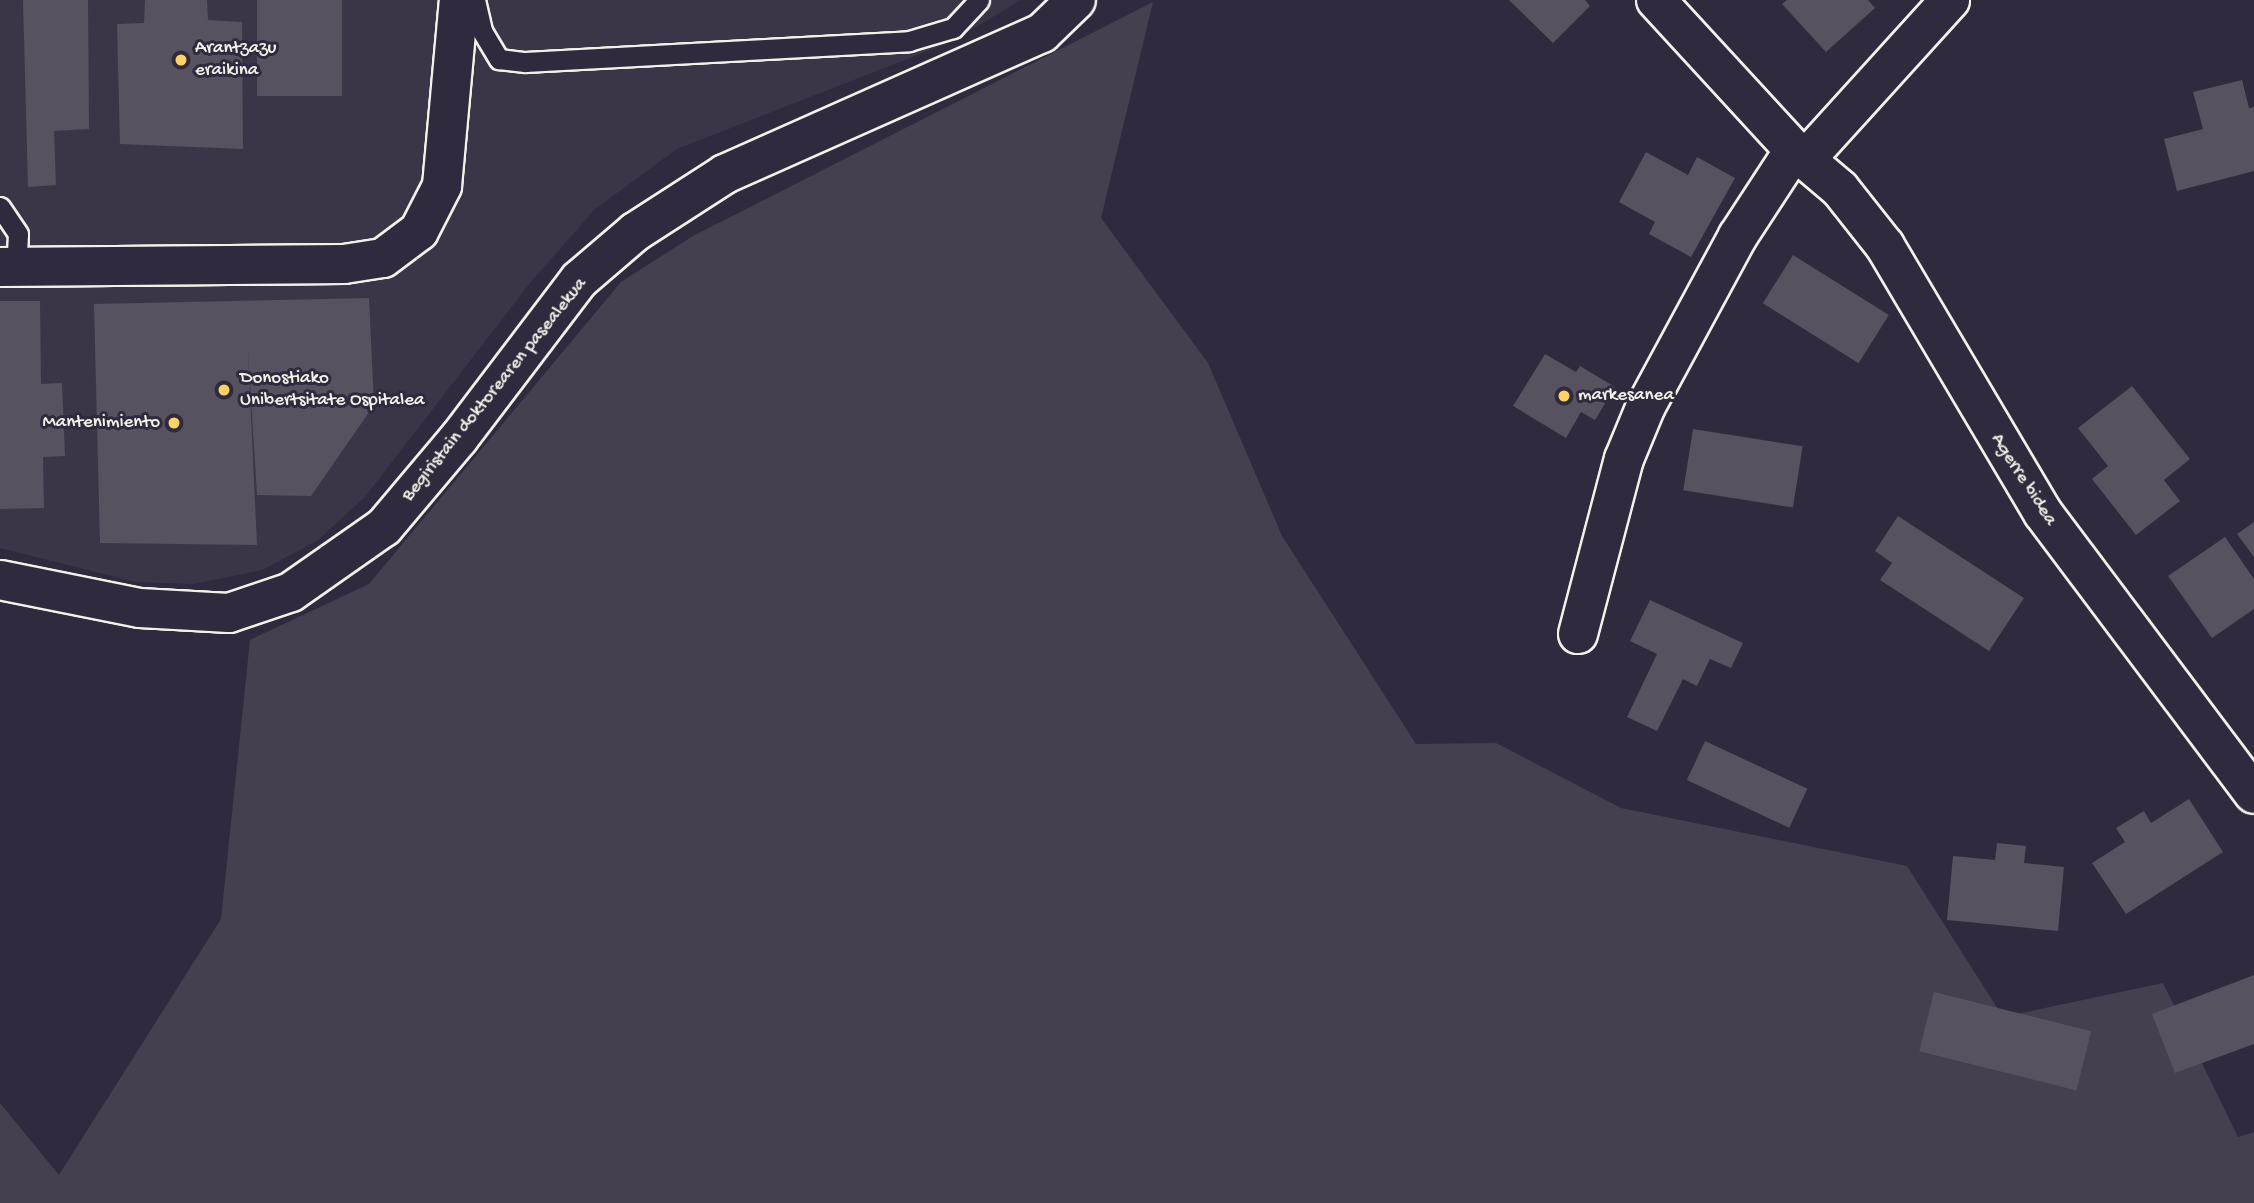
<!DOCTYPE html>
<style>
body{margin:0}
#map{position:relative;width:2254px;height:1203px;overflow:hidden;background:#2f2a3d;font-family:"Gochi Hand",sans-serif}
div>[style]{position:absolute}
.built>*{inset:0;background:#3b3647}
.green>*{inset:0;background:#454050}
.building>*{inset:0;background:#56525f;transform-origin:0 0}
.roads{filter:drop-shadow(2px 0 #f4f1e8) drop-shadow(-2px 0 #f4f1e8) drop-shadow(0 2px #f4f1e8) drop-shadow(0 -2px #f4f1e8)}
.lane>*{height:19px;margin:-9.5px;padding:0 9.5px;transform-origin:9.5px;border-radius:9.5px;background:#2f2a3d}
.street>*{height:38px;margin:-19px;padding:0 19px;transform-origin:19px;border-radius:19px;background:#2f2a3d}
.dots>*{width:19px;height:19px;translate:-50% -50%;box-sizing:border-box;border:4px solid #2f2a3d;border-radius:50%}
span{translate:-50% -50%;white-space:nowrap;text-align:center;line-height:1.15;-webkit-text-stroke:6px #2f2a3d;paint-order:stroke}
.poi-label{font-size:19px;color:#f4f1e8}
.left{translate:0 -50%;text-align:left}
.right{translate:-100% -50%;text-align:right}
.street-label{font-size:19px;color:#f4f1e8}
</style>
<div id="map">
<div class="built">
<i style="clip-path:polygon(0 0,1021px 0,951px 42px,677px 149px,595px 209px,530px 283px,365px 497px,317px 541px,262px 570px,193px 584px,136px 582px,0 548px)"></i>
</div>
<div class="green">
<i style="clip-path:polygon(1153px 2px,1101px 218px,1208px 363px,1282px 536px,1416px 744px,1496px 743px,1621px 808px,1907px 866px,2003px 1017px,2163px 983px,2238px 1137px,2254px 1132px,2254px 1203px,0 1203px,0 1103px,59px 1175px,221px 919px,250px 640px,369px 584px,621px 282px,693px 236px)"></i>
</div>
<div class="building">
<i style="clip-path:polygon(23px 0,88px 0,89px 129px,54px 131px,56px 185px,28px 187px)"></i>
<i style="clip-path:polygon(145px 0,207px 0,208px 20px,242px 22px,243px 149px,120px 144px,117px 24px,144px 23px)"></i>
<i style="left:257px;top:0;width:85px;height:96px"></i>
<i style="clip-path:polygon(1509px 0,1585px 0,1590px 6px,1553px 43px)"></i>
<i style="clip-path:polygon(1787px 0,1868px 0,1875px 8px,1826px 52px,1782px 4px)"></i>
<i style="clip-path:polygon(2242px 80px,2249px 108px,2254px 107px,2254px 171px,2177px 191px,2164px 139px,2203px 129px,2193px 92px)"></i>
<i style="clip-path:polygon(1646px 152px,1688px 175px,1697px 157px,1735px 178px,1691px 257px,1649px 234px,1655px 222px,1619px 202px)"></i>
<i style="left:1793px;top:255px;width:113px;height:57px;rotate:32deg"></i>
<i style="clip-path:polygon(369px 298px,374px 405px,311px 496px,257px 495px,248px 351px,257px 545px,100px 543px,94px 304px)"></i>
<i style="clip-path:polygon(0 301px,40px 301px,41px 384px,62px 383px,65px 456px,43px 457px,44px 508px,0 509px)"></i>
<i style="clip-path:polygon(1545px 354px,1576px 372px,1580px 366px,1615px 387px,1595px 420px,1581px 412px,1566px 438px,1513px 406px)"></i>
<i style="clip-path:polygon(2132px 386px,2190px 459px,2164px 480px,2180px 501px,2136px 535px,2092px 479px,2108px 466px,2078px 428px)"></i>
<i style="left:1693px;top:429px;width:111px;height:62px;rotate:9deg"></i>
<i style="clip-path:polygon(1898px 516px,2024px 598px,1989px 651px,1880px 580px,1892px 563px,1875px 551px)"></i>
<i style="clip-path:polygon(2254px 522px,2254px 557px,2237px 534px)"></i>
<i style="clip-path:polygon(2225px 537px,2254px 579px,2254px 609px,2212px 638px,2168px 576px)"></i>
<i style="clip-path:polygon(1650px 600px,1743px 643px,1731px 668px,1710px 659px,1697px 686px,1683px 679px,1657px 731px,1627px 717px,1657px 654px,1630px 641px)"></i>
<i style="left:1705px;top:741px;width:113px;height:43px;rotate:25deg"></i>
<i style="clip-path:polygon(2189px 799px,2223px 852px,2126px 914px,2092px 863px,2125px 842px,2116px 828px,2144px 811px,2151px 823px)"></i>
<i style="clip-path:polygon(1997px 843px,2026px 846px,2024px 863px,2064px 867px,2058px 931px,1947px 920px,1953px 856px,1995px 860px)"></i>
<i style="clip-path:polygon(2254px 975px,2254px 1044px,2175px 1073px,2152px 1014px)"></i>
<i style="left:1934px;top:992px;width:162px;height:61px;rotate:14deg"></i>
</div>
<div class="roads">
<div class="lane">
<i style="left:475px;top:0;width:32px;rotate:77deg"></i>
<i style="left:482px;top:31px;width:33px;rotate:59deg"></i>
<i style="left:499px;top:59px;width:26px;rotate:7deg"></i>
<i style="left:525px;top:62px;width:385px;rotate:-3.1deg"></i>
<i style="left:909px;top:41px;width:46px;rotate:-16.5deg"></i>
<i style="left:953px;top:28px;width:38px;rotate:-47deg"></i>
<i style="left:0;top:207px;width:32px;rotate:56deg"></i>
<i style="left:18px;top:234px;width:33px;rotate:93deg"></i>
</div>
<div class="street">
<i style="left:1656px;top:0;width:204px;rotate:47.4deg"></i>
<i style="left:1794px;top:150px;width:60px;rotate:40.3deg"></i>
<i style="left:1840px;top:189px;width:73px;rotate:51.7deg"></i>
<i style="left:1885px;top:246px;width:310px;rotate:59.4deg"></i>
<i style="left:2043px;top:513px;width:351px;rotate:53.1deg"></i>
<i style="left:1805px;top:160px;width:216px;rotate:-47.8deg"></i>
<i style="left:0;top:267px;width:344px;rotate:-0.5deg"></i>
<i style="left:344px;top:264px;width:39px;rotate:-9deg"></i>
<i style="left:383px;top:258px;width:45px;rotate:-36.9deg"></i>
<i style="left:419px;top:231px;width:51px;rotate:-62.9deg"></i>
<i style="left:442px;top:186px;width:187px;rotate:-84.8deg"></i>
<i style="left:0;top:580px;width:143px;rotate:11.3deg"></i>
<i style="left:140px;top:608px;width:89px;rotate:3.2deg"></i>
<i style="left:229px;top:613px;width:65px;rotate:-18.7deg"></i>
<i style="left:291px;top:592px;width:113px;rotate:-35deg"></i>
<i style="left:384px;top:527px;width:116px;rotate:-49.9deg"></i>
<i style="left:459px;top:438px;width:198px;rotate:-52.8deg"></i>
<i style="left:579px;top:280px;width:74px;rotate:-40.6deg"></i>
<i style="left:635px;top:232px;width:107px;rotate:-32.8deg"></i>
<i style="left:725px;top:174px;width:347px;rotate:-24deg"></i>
<i style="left:1042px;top:33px;width:47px;rotate:-44.1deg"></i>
<i style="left:1578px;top:634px;width:181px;rotate:-75.3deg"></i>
<i style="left:1624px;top:459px;width:57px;rotate:-67.5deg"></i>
<i style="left:1646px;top:406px;width:193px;rotate:-61.6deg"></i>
<i style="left:1738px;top:236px;width:103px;rotate:-56.9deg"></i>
</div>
</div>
<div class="dots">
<i style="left:181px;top:60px;background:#ffd166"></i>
<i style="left:224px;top:390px;background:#ffd166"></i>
<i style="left:1564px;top:396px;background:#ffd166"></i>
<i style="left:174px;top:423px;background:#ffd166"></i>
</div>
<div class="poi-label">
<span class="left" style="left:195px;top:60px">Arantzazu<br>eraikina</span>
<span class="left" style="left:240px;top:390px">Donostiako<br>Unibertsitate Ospitalea</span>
<span class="left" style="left:1578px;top:396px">markesanea</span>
<span class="right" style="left:160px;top:423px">Mantenimiento</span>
</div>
<div class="street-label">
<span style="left:495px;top:390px;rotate:-51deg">Begiristain doktorearen pasealekua</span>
<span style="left:2023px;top:480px;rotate:57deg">Agerre bidea</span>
</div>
</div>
